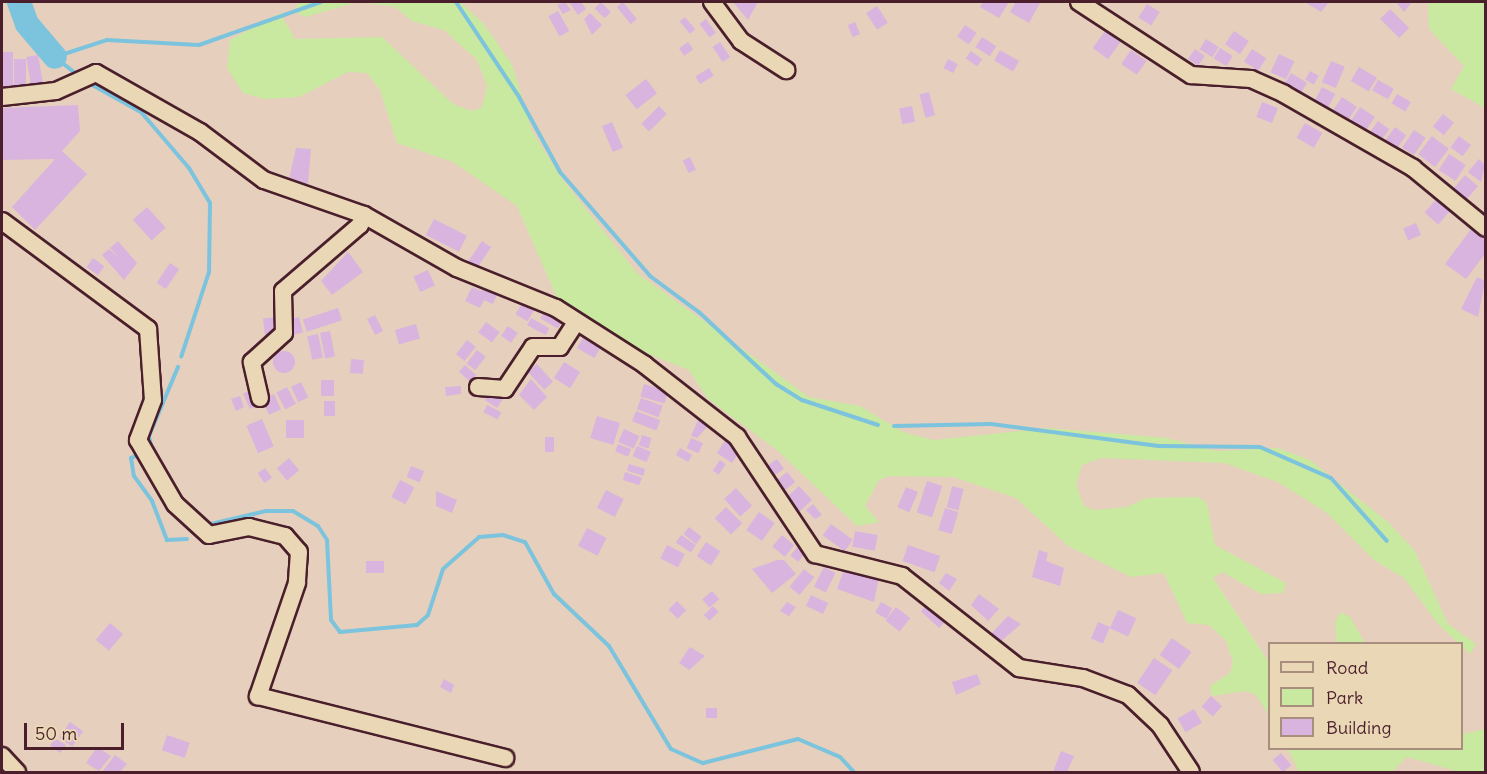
<!DOCTYPE html>
<style>
body{margin:0}
#map{position:relative;width:1487px;height:774px;overflow:hidden;background:#e6d0bd;font-family:Delius,sans-serif}
div>[style]{position:absolute}
.green>*{inset:0;background:#c9e8a0}
.stream>*{height:4px;margin:-2px;padding:0 2px;transform-origin:2px;border-radius:2px;background:#7cc3dd}
.river>*{height:24px;margin:-12px;padding:0 12px;transform-origin:12px;border-radius:12px;background:#7cc3dd}
.building>*{inset:0;background:#d8b4de;transform-origin:0 0}
.round{border-radius:50%}
.roads{filter:drop-shadow(2px 0 #4a1f2b) drop-shadow(-2px 0 #4a1f2b) drop-shadow(0 2px #4a1f2b) drop-shadow(0 -2px #4a1f2b)}
.minor>*{height:16px;margin:-8px;padding:0 8px;transform-origin:8px;border-radius:8px;background:#e9d7b5}
span{translate:-50% -50%;white-space:nowrap;text-align:center;line-height:1.15;-webkit-text-stroke:4.5px #e9d7b5;paint-order:stroke}
.frame{position:absolute;inset:0;border:3px solid #4a1f2b;pointer-events:none}
.legend{position:absolute;left:1268px;top:642px;width:195px;height:108px;box-sizing:border-box;background:#e9d7b5;border:2px solid #a98d7e;margin:0;padding:8px 10px;list-style:none;font-size:18px;color:#4a1f2b}
.legend li{display:flex;align-items:center;gap:12px;height:30px}
.legend b{width:30px;border:2px solid #a98d7e}
.scale{position:absolute;left:24px;top:723px;width:100px;height:27px;box-sizing:border-box;border:3px solid #4a1f2b;border-top:0;padding-left:8px;font-size:18px;line-height:21px;white-space:nowrap;color:#4a1f2b;-webkit-text-stroke:4px #e9d7b5;paint-order:stroke}
</style>
<div id="map">
<div class="green">
<i style="clip-path:polygon(299px 2px,460px 2px,483px 23px,512px 64px,532px 131px,562px 179px,637px 273px,809px 397px,860px 406px,903px 432px,933px 440px,1048px 428px,1167px 438px,1216px 451px,1278px 448px,1310px 460px,1389px 523px,1415px 551px,1448px 624px,1476px 644px,1470px 654px,1438px 624px,1404px 578px,1374px 560px,1327px 513px,1278px 482px,1224px 463px,1102px 458px,1082px 465px,1076px 485px,1084px 506px,1094px 510px,1127px 507px,1146px 498px,1199px 497px,1207px 503px,1215px 545px,1286px 583px,1283px 593px,1261px 594px,1222px 572px,1213px 578px,1269px 662px,1269px 715px,1256px 695px,1245px 691px,1212px 696px,1210px 686px,1230px 673px,1233px 662px,1226px 641px,1209px 625px,1187px 623px,1164px 573px,1131px 577px,1068px 546px,1016px 498px,953px 477px,889px 476px,879px 480px,865px 506px,879px 522px,857px 526px,777px 450px,708px 399px,689px 370px,615px 341px,558px 300px,517px 206px,453px 162px,397px 143px,380px 90px,367px 73px,348px 72px,299px 97px,265px 99px,243px 93px,227px 68px,230px 40px,280px 13px,295px 39px,382px 37px,453px 104px,472px 111px,482px 107px,487px 86px,477px 60px,444px 30px,412px 21px,395px 7px,358px 2px,305px 17px,294px 11px)"></i>
<i style="clip-path:polygon(1428px 2px,1485px 2px,1485px 108px,1451px 89px,1464px 66px,1429px 29px)"></i>
<i style="clip-path:polygon(1341px 612px,1350px 617px,1365px 643px,1337px 643px,1335px 622px)"></i>
<i style="clip-path:polygon(1485px 729px,1485px 772px,1460px 772px,1407px 757px,1392px 772px,1299px 772px,1288px 749px,1462px 748px,1462px 734px)"></i>
</div>
<div class="stream">
<i style="left:456px;top:2px;width:114px;rotate:56.4deg"></i>
<i style="left:519px;top:97px;width:85px;rotate:61.3deg"></i>
<i style="left:560px;top:172px;width:138px;rotate:49.1deg"></i>
<i style="left:650px;top:276px;width:62px;rotate:36.5deg"></i>
<i style="left:700px;top:313px;width:104px;rotate:43.1deg"></i>
<i style="left:776px;top:384px;width:31px;rotate:32deg"></i>
<i style="left:802px;top:400px;width:80px;rotate:18.2deg"></i>
<i style="left:79px;top:76px;width:31px;rotate:-142deg"></i>
<i style="left:55px;top:57px;width:55px;rotate:-18.1deg"></i>
<i style="left:107px;top:40px;width:92px;rotate:3.1deg"></i>
<i style="left:199px;top:45px;width:129px;rotate:-19.4deg"></i>
<i style="left:87px;top:82px;width:62px;rotate:29.1deg"></i>
<i style="left:141px;top:112px;width:74px;rotate:49.4deg"></i>
<i style="left:189px;top:168px;width:41px;rotate:59deg"></i>
<i style="left:210px;top:203px;width:69px;rotate:90.8deg"></i>
<i style="left:209px;top:272px;width:89px;rotate:108.2deg"></i>
<i style="left:894px;top:426px;width:97px;rotate:-1.2deg"></i>
<i style="left:991px;top:424px;width:169px;rotate:7.5deg"></i>
<i style="left:1159px;top:446px;width:101px;rotate:0.6deg"></i>
<i style="left:1260px;top:447px;width:77px;rotate:23.6deg"></i>
<i style="left:1331px;top:478px;width:84px;rotate:48.4deg"></i>
<i style="left:151px;top:445px;width:9px;rotate:-103deg"></i>
<i style="left:149px;top:436px;width:75px;rotate:-67.2deg"></i>
<i style="left:140px;top:454px;width:10px;rotate:156deg"></i>
<i style="left:131px;top:458px;width:18px;rotate:81deg"></i>
<i style="left:134px;top:476px;width:31px;rotate:54deg"></i>
<i style="left:152px;top:501px;width:42px;rotate:69deg"></i>
<i style="left:167px;top:540px;width:20px;rotate:-3deg"></i>
<i style="left:211px;top:524px;width:57px;rotate:-13.3deg"></i>
<i style="left:266px;top:511px;width:27px"></i>
<i style="left:293px;top:511px;width:29px;rotate:31deg"></i>
<i style="left:318px;top:526px;width:17px;rotate:57deg"></i>
<i style="left:327px;top:540px;width:80px;rotate:87.1deg"></i>
<i style="left:331px;top:620px;width:15px;rotate:53deg"></i>
<i style="left:340px;top:632px;width:77px;rotate:-5.2deg"></i>
<i style="left:417px;top:625px;width:15px;rotate:-42deg"></i>
<i style="left:428px;top:615px;width:48px;rotate:-71.9deg"></i>
<i style="left:443px;top:569px;width:48px;rotate:-41.6deg"></i>
<i style="left:479px;top:537px;width:24px;rotate:-5deg"></i>
<i style="left:503px;top:535px;width:23px;rotate:18deg"></i>
<i style="left:525px;top:542px;width:60px;rotate:60.9deg"></i>
<i style="left:554px;top:594px;width:76px;rotate:43.4deg"></i>
<i style="left:609px;top:646px;width:120px;rotate:59deg"></i>
<i style="left:671px;top:749px;width:35px;rotate:24deg"></i>
<i style="left:703px;top:763px;width:98px;rotate:-14.2deg"></i>
<i style="left:798px;top:739px;width:46px;rotate:23.2deg"></i>
<i style="left:840px;top:757px;width:21px;rotate:47deg"></i>
</div>
<div class="river">
<i style="left:19px;top:2px;width:23px;rotate:70deg"></i>
<i style="left:27px;top:24px;width:43px;rotate:49.7deg"></i>
</div>
<div class="building">
<i style="clip-path:polygon(565px 2px,571px 10px,563px 14px,557px 5px)"></i>
<i style="clip-path:polygon(569px 2px,581px 2px,586px 9px,578px 15px)"></i>
<i style="left:601px;top:2px;width:14px;height:9px;rotate:45deg"></i>
<i style="left:623px;top:2px;width:22px;height:8px;rotate:51deg"></i>
<i style="clip-path:polygon(733px 2px,758px 2px,748px 20px)"></i>
<i style="clip-path:polygon(983px 2px,1009px 2px,999px 18px,980px 7px)"></i>
<i style="clip-path:polygon(1016px 2px,1040px 3px,1029px 23px,1010px 12px)"></i>
<i style="clip-path:polygon(1305px 2px,1329px 2px,1321px 12px)"></i>
<i style="clip-path:polygon(1396px 2px,1412px 2px,1404px 12px)"></i>
<i style="left:1147px;top:4px;width:15px;height:16px;rotate:32deg"></i>
<i style="left:877px;top:6px;width:20px;height:13px;rotate:57deg"></i>
<i style="left:1390px;top:9px;width:27px;height:14px;rotate:45deg"></i>
<i style="left:558px;top:11px;width:23px;height:11px;rotate:61deg"></i>
<i style="clip-path:polygon(590px 13px,602px 25px,592px 35px,584px 19px)"></i>
<i style="left:685px;top:17px;width:16px;height:7px;rotate:50deg"></i>
<i style="left:706px;top:19px;width:17px;height:8px;rotate:54deg"></i>
<i style="left:855px;top:22px;width:13px;height:8px;rotate:67deg"></i>
<i style="left:965px;top:25px;width:14px;height:14px;rotate:34deg"></i>
<i style="left:1105px;top:31px;width:19px;height:21px;rotate:36deg"></i>
<i style="left:1234px;top:31px;width:18px;height:16px;rotate:34deg"></i>
<i style="left:982px;top:37px;width:17px;height:12px;rotate:33deg"></i>
<i style="left:1206px;top:39px;width:15px;height:12px;rotate:32deg"></i>
<i style="left:688px;top:42px;width:9px;height:11px;rotate:54deg"></i>
<i style="left:720px;top:42px;width:18px;height:9px;rotate:56deg"></i>
<i style="left:1220px;top:48px;width:15px;height:12px;rotate:32deg"></i>
<i style="left:1195px;top:49px;width:12px;height:12px;rotate:35deg"></i>
<i style="left:1252px;top:49px;width:17px;height:15px;rotate:33deg"></i>
<i style="left:1000px;top:50px;width:22px;height:12px;rotate:30deg"></i>
<i style="left:1131px;top:50px;width:19px;height:17px;rotate:35deg"></i>
<i style="left:971px;top:51px;width:14px;height:9px;rotate:36deg"></i>
<i style="left:13px;top:52px;width:36px;height:11px;rotate:90deg"></i>
<i style="left:1279px;top:54px;width:17px;height:20px;rotate:25deg"></i>
<i style="left:38px;top:55px;width:28px;height:12px;rotate:80deg"></i>
<i style="left:14px;top:59px;width:12px;height:29px"></i>
<i style="left:948px;top:59px;width:11px;height:10px;rotate:27deg"></i>
<i style="left:1331px;top:61px;width:15px;height:23px;rotate:23deg"></i>
<i style="left:1359px;top:67px;width:21px;height:16px;rotate:31deg"></i>
<i style="left:709px;top:68px;width:9px;height:16px;rotate:58deg"></i>
<i style="left:1310px;top:71px;width:10px;height:10px;rotate:29deg"></i>
<i style="left:1291px;top:73px;width:19px;height:13px;rotate:32deg"></i>
<i style="left:646px;top:79px;width:18px;height:26px;rotate:52deg"></i>
<i style="left:1378px;top:80px;width:18px;height:12px;rotate:29deg"></i>
<i style="left:1322px;top:87px;width:15px;height:19px;rotate:28deg"></i>
<i style="left:929px;top:92px;width:24px;height:10px;rotate:75deg"></i>
<i style="left:1397px;top:94px;width:16px;height:11px;rotate:30deg"></i>
<i style="left:1342px;top:97px;width:18px;height:22px;rotate:34deg"></i>
<i style="left:1262px;top:102px;width:17px;height:16px;rotate:21deg"></i>
<i style="clip-path:polygon(78px 105px,80px 131px,62px 151px,87px 174px,35px 230px,12px 207px,55px 159px,2px 160px,2px 108px)"></i>
<i style="left:659px;top:106px;width:11px;height:25px;rotate:45deg"></i>
<i style="left:912px;top:106px;width:16px;height:13px;rotate:79deg"></i>
<i style="left:1360px;top:107px;width:18px;height:18px;rotate:34deg"></i>
<i style="left:1443px;top:114px;width:14px;height:16px;rotate:39deg"></i>
<i style="left:1378px;top:121px;width:14px;height:14px;rotate:36deg"></i>
<i style="left:612px;top:122px;width:28px;height:11px;rotate:67deg"></i>
<i style="left:1305px;top:123px;width:20px;height:17px;rotate:30deg"></i>
<i style="left:1395px;top:127px;width:14px;height:22px;rotate:36deg"></i>
<i style="left:1414px;top:130px;width:14px;height:21px;rotate:34deg"></i>
<i style="left:1432px;top:136px;width:21px;height:23px;rotate:37deg"></i>
<i style="left:1459px;top:136px;width:15px;height:14px;rotate:37deg"></i>
<i style="clip-path:polygon(296px 148px,311px 149px,308px 184px,289px 179px)"></i>
<i style="left:1449px;top:154px;width:20px;height:19px;rotate:33deg"></i>
<i style="left:690px;top:157px;width:14px;height:8px;rotate:65deg"></i>
<i style="clip-path:polygon(1479px 159px,1485px 165px,1481px 182px,1468px 172px)"></i>
<i style="left:1465px;top:175px;width:17px;height:18px;rotate:40deg"></i>
<i style="left:1439px;top:196px;width:18px;height:22px;rotate:41deg"></i>
<i style="left:147px;top:207px;width:28px;height:19px;rotate:48deg"></i>
<i style="left:434px;top:219px;width:37px;height:18px;rotate:27deg"></i>
<i style="left:1416px;top:223px;width:13px;height:14px;rotate:67deg"></i>
<i style="clip-path:polygon(1474px 225px,1485px 234px,1485px 254px,1466px 279px,1445px 264px)"></i>
<i style="clip-path:polygon(118px 241px,137px 263px,124px 280px,102px 255px,109px 249px,119px 258px,110px 248px)"></i>
<i style="left:482px;top:241px;width:11px;height:26px;rotate:34deg"></i>
<i style="clip-path:polygon(348px 252px,363px 272px,332px 295px,321px 281px)"></i>
<i style="left:93px;top:258px;width:14px;height:11px;rotate:36deg"></i>
<i style="left:170px;top:263px;width:11px;height:24px;rotate:34deg"></i>
<i style="left:428px;top:270px;width:17px;height:16px;rotate:66deg"></i>
<i style="clip-path:polygon(1477px 277px,1485px 281px,1478px 317px,1461px 309px)"></i>
<i style="clip-path:polygon(485px 282px,500px 288px,493px 304px,484px 300px,480px 308px,465px 301px,472px 287px,481px 291px)"></i>
<i style="left:522px;top:303px;width:14px;height:13px;rotate:30deg"></i>
<i style="left:338px;top:308px;width:13px;height:37px;rotate:72deg"></i>
<i style="left:546px;top:309px;width:20px;height:11px;rotate:30deg"></i>
<i style="left:375px;top:315px;width:18px;height:9px;rotate:63deg"></i>
<i style="left:278px;top:317px;width:18px;height:15px;rotate:84deg"></i>
<i style="left:299px;top:317px;width:16px;height:13px;rotate:75deg"></i>
<i style="left:531px;top:318px;width:21px;height:8px;rotate:29deg"></i>
<i style="left:486px;top:322px;width:17px;height:13px;rotate:36deg"></i>
<i style="left:416px;top:324px;width:15px;height:22px;rotate:74deg"></i>
<i style="left:508px;top:326px;width:12px;height:12px;rotate:35deg"></i>
<i style="left:330px;top:331px;width:26px;height:10px;rotate:79deg"></i>
<i style="left:318px;top:334px;width:24px;height:11px;rotate:78deg"></i>
<i style="left:584px;top:336px;width:20px;height:14px;rotate:30deg"></i>
<i style="left:467px;top:340px;width:11px;height:18px;rotate:38deg"></i>
<i style="left:477px;top:350px;width:11px;height:17px;rotate:38deg"></i>
<i class="round" style="left:273px;top:351px;width:22px;height:22px"></i>
<i style="left:351px;top:359px;width:13px;height:14px;rotate:4deg"></i>
<i style="left:564px;top:362px;width:19px;height:19px;rotate:32deg"></i>
<i style="left:537px;top:364px;width:24px;height:12px;rotate:48deg"></i>
<i style="left:465px;top:365px;width:15px;height:9px;rotate:42deg"></i>
<i style="clip-path:polygon(531px 379px,547px 397px,534px 410px,519px 395px)"></i>
<i style="left:321px;top:380px;width:13px;height:16px"></i>
<i style="left:301px;top:382px;width:17px;height:11px;rotate:65deg"></i>
<i style="left:644px;top:384px;width:25px;height:13px;rotate:16deg"></i>
<i style="clip-path:polygon(461px 386px,461px 394px,446px 396px,445px 387px)"></i>
<i style="left:287px;top:387px;width:19px;height:12px;rotate:62deg"></i>
<i style="left:253px;top:389px;width:17px;height:11px;rotate:66deg"></i>
<i style="clip-path:polygon(490px 392px,503px 399px,497px 408px,485px 400px)"></i>
<i style="left:274px;top:394px;width:17px;height:13px;rotate:66deg"></i>
<i style="clip-path:polygon(240px 396px,244px 407px,236px 411px,231px 399px)"></i>
<i style="left:641px;top:398px;width:23px;height:12px;rotate:20deg"></i>
<i style="left:335px;top:401px;width:15px;height:11px;rotate:90deg"></i>
<i style="left:487px;top:405px;width:16px;height:8px;rotate:27deg"></i>
<i style="left:636px;top:411px;width:26px;height:11px;rotate:21deg"></i>
<i style="left:597px;top:416px;width:24px;height:23px;rotate:17deg"></i>
<i style="clip-path:polygon(699px 418px,711px 423px,697px 438px,691px 436px)"></i>
<i style="left:262px;top:419px;width:30px;height:17px;rotate:67deg"></i>
<i style="left:286px;top:420px;width:18px;height:18px"></i>
<i style="left:624px;top:429px;width:17px;height:14px;rotate:25deg"></i>
<i style="left:642px;top:435px;width:10px;height:11px;rotate:17deg"></i>
<i style="left:545px;top:437px;width:9px;height:15px"></i>
<i style="left:691px;top:438px;width:13px;height:11px;rotate:23deg"></i>
<i style="clip-path:polygon(726px 439px,739px 452px,732px 463px,717px 453px)"></i>
<i style="left:618px;top:444px;width:14px;height:8px;rotate:21deg"></i>
<i style="left:637px;top:446px;width:15px;height:11px;rotate:23deg"></i>
<i style="left:680px;top:448px;width:14px;height:8px;rotate:30deg"></i>
<i style="left:289px;top:458px;width:16px;height:16px;rotate:50deg"></i>
<i style="left:777px;top:459px;width:12px;height:14px;rotate:55deg"></i>
<i style="left:720px;top:460px;width:7px;height:13px;rotate:34deg"></i>
<i style="left:629px;top:464px;width:17px;height:7px;rotate:17deg"></i>
<i style="left:411px;top:466px;width:14px;height:12px;rotate:21deg"></i>
<i style="left:265px;top:468px;width:12px;height:9px;rotate:55deg"></i>
<i style="clip-path:polygon(625px 472px,642px 478px,639px 485px,623px 480px)"></i>
<i style="left:787px;top:472px;width:13px;height:17px;rotate:51deg"></i>
<i style="left:400px;top:480px;width:16px;height:19px;rotate:27deg"></i>
<i style="left:927px;top:481px;width:16px;height:33px;rotate:18deg"></i>
<i style="left:799px;top:486px;width:19px;height:21px;rotate:47deg"></i>
<i style="left:952px;top:486px;width:12px;height:22px;rotate:14deg"></i>
<i style="left:906px;top:487px;width:13px;height:22px;rotate:23deg"></i>
<i style="left:736px;top:488px;width:24px;height:16px;rotate:48deg"></i>
<i style="left:606px;top:490px;width:20px;height:20px;rotate:27deg"></i>
<i style="clip-path:polygon(436px 491px,457px 500px,452px 513px,436px 506px)"></i>
<i style="clip-path:polygon(813px 504px,822px 515px,815px 519px,806px 510px)"></i>
<i style="left:726px;top:507px;width:23px;height:16px;rotate:45deg"></i>
<i style="left:945px;top:508px;width:14px;height:23px;rotate:17deg"></i>
<i style="left:759px;top:512px;width:19px;height:22px;rotate:35deg"></i>
<i style="left:831px;top:524px;width:27px;height:14px;rotate:36deg"></i>
<i style="left:689px;top:527px;width:16px;height:9px;rotate:38deg"></i>
<i style="left:587px;top:528px;width:22px;height:20px;rotate:27deg"></i>
<i style="left:855px;top:531px;width:23px;height:16px;rotate:10deg"></i>
<i style="left:681px;top:535px;width:18px;height:9px;rotate:34deg"></i>
<i style="left:782px;top:535px;width:16px;height:15px;rotate:40deg"></i>
<i style="left:706px;top:542px;width:17px;height:17px;rotate:33deg"></i>
<i style="left:667px;top:545px;width:20px;height:15px;rotate:27deg"></i>
<i style="left:908px;top:545px;width:34px;height:17px;rotate:19deg"></i>
<i style="left:797px;top:547px;width:10px;height:11px;rotate:37deg"></i>
<i style="clip-path:polygon(1039px 550px,1048px 553px,1046px 561px,1064px 568px,1060px 586px,1032px 577px)"></i>
<i style="clip-path:polygon(777px 560px,784px 560px,796px 574px,772px 593px,752px 569px)"></i>
<i style="left:366px;top:561px;width:18px;height:12px"></i>
<i style="left:824px;top:567px;width:13px;height:22px;rotate:27deg"></i>
<i style="clip-path:polygon(845px 567px,879px 577px,874px 602px,837px 589px)"></i>
<i style="left:804px;top:569px;width:13px;height:23px;rotate:39deg"></i>
<i style="clip-path:polygon(946px 573px,957px 579px,949px 591px,939px 583px)"></i>
<i style="left:712px;top:591px;width:11px;height:13px;rotate:49deg"></i>
<i style="clip-path:polygon(979px 594px,999px 609px,988px 621px,971px 605px)"></i>
<i style="left:811px;top:595px;width:19px;height:12px;rotate:25deg"></i>
<i style="left:677px;top:601px;width:13px;height:12px;rotate:45deg"></i>
<i style="clip-path:polygon(787px 602px,796px 607px,789px 616px,780px 611px)"></i>
<i style="left:881px;top:602px;width:13px;height:12px;rotate:29deg"></i>
<i style="left:928px;top:603px;width:25px;height:11px;rotate:42deg"></i>
<i style="left:713px;top:606px;width:8px;height:13px;rotate:45deg"></i>
<i style="left:896px;top:607px;width:18px;height:17px;rotate:38deg"></i>
<i style="left:1118px;top:610px;width:20px;height:20px;rotate:24deg"></i>
<i style="clip-path:polygon(1008px 616px,1021px 624px,999px 643px,990px 635px)"></i>
<i style="left:1098px;top:622px;width:13px;height:18px;rotate:23deg"></i>
<i style="left:110px;top:623px;width:17px;height:22px;rotate:40deg"></i>
<i style="left:1172px;top:638px;width:24px;height:21px;rotate:36deg"></i>
<i style="clip-path:polygon(690px 647px,705px 656px,689px 670px,679px 663px)"></i>
<i style="left:1154px;top:658px;width:22px;height:30px;rotate:34deg"></i>
<i style="clip-path:polygon(977px 674px,981px 684px,956px 695px,952px 682px)"></i>
<i style="clip-path:polygon(444px 679px,454px 685px,451px 693px,440px 687px)"></i>
<i style="left:1211px;top:696px;width:15px;height:14px;rotate:42deg"></i>
<i style="left:706px;top:708px;width:11px;height:10px"></i>
<i style="left:1194px;top:709px;width:16px;height:19px;rotate:60deg"></i>
<i style="left:70px;top:722px;width:16px;height:19px;rotate:35deg"></i>
<i style="left:167px;top:735px;width:24px;height:16px;rotate:19deg"></i>
<i style="clip-path:polygon(55px 738px,66px 745px,60px 753px,50px 745px)"></i>
<i style="clip-path:polygon(97px 747px,111px 756px,99px 771px,86px 763px)"></i>
<i style="clip-path:polygon(1061px 751px,1074px 756px,1067px 772px,1053px 772px)"></i>
<i style="left:1281px;top:753px;width:16px;height:11px;rotate:50deg"></i>
<i style="clip-path:polygon(115px 755px,127px 764px,120px 772px,102px 772px)"></i>
</div>
<div class="roads">
<div class="minor">
<i style="left:712px;top:2px;width:49px;rotate:53.4deg"></i>
<i style="left:741px;top:41px;width:54px;rotate:32.8deg"></i>
<i style="left:1079px;top:2px;width:134px;rotate:33.1deg"></i>
<i style="left:1191px;top:75px;width:60px;rotate:3.8deg"></i>
<i style="left:1251px;top:79px;width:36px;rotate:24deg"></i>
<i style="left:1284px;top:94px;width:149px;rotate:29.8deg"></i>
<i style="left:1413px;top:168px;width:94px;rotate:39.4deg"></i>
<i style="left:2px;top:97px;width:54px;rotate:-6.3deg"></i>
<i style="left:56px;top:91px;width:44px;rotate:-24.2deg"></i>
<i style="left:96px;top:73px;width:120px;rotate:29.6deg"></i>
<i style="left:200px;top:132px;width:80px;rotate:36.9deg"></i>
<i style="left:264px;top:180px;width:106px;rotate:19.3deg"></i>
<i style="left:364px;top:215px;width:107px;rotate:29.7deg"></i>
<i style="left:457px;top:268px;width:107px;rotate:22deg"></i>
<i style="left:556px;top:308px;width:106px;rotate:32.6deg"></i>
<i style="left:645px;top:365px;width:117px;rotate:38deg"></i>
<i style="left:737px;top:437px;width:141px;rotate:56.3deg"></i>
<i style="left:815px;top:554px;width:90px;rotate:14.2deg"></i>
<i style="left:902px;top:576px;width:149px;rotate:38.2deg"></i>
<i style="left:1019px;top:668px;width:65px;rotate:8.9deg"></i>
<i style="left:1083px;top:678px;width:48px;rotate:20.7deg"></i>
<i style="left:1128px;top:695px;width:44px;rotate:43.2deg"></i>
<i style="left:1160px;top:725px;width:56px;rotate:56.6deg"></i>
<i style="left:2px;top:221px;width:182px;rotate:36.5deg"></i>
<i style="left:148px;top:329px;width:71px;rotate:86deg"></i>
<i style="left:153px;top:400px;width:43px;rotate:110.6deg"></i>
<i style="left:138px;top:440px;width:74px;rotate:60deg"></i>
<i style="left:175px;top:504px;width:46px;rotate:42.4deg"></i>
<i style="left:209px;top:535px;width:41px;rotate:-11.3deg"></i>
<i style="left:249px;top:527px;width:37px;rotate:14deg"></i>
<i style="left:285px;top:536px;width:21px;rotate:49deg"></i>
<i style="left:299px;top:552px;width:31px;rotate:94deg"></i>
<i style="left:297px;top:583px;width:120px;rotate:109deg"></i>
<i style="left:258px;top:696px;width:255px;rotate:14.1deg"></i>
<i style="left:478px;top:387px;width:27px;rotate:4deg"></i>
<i style="left:505px;top:389px;width:50px;rotate:-56.3deg"></i>
<i style="left:533px;top:347px;width:27px"></i>
<i style="left:560px;top:347px;width:30px;rotate:-57deg"></i>
<i style="left:260px;top:398px;width:37px;rotate:-103deg"></i>
<i style="left:252px;top:362px;width:43px;rotate:-42.2deg"></i>
<i style="left:284px;top:333px;width:42px;rotate:-91.4deg"></i>
<i style="left:283px;top:291px;width:101px;rotate:-40.6deg"></i>
<i style="left:360px;top:225px;width:11px;rotate:-68deg"></i>
<i style="left:2px;top:756px;width:22px;rotate:47deg"></i>
</div>
</div>
<div class="frame"></div>
<ul class="legend">
<li><b style="height:8px;background:#e9d7b5"></b>Road</li>
<li><b style="height:16px;background:#c9e8a0"></b>Park</li>
<li><b style="height:16px;background:#d8b4de"></b>Building</li>
</ul>
<div class="scale">50 m</div>
</div>
